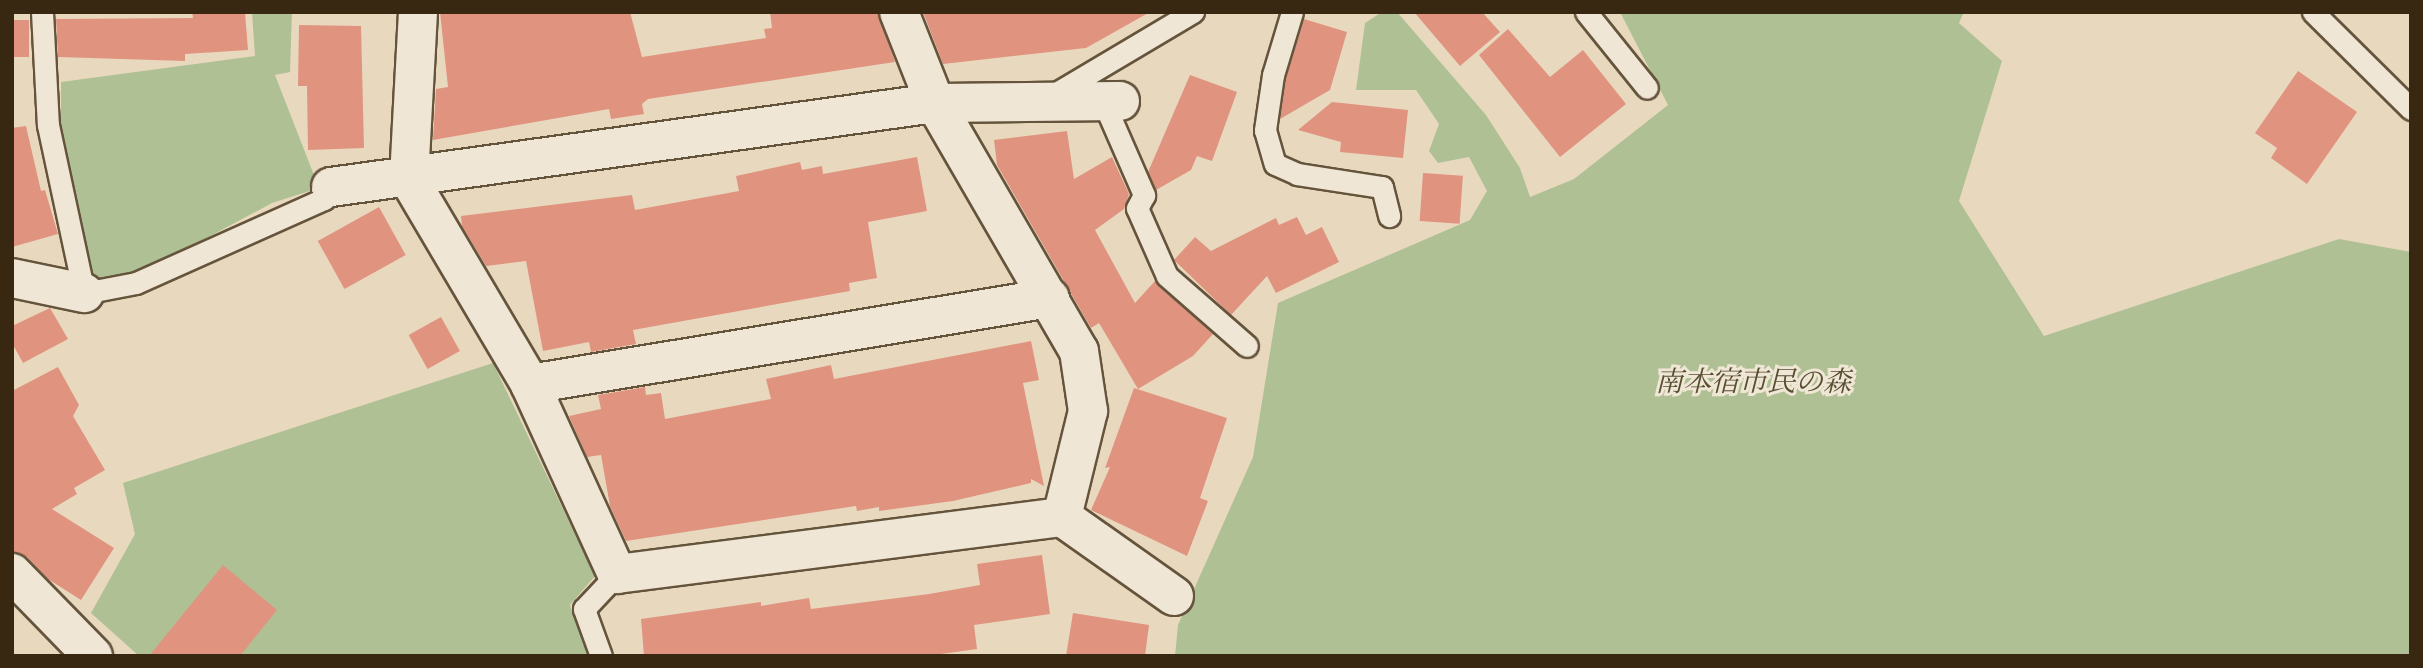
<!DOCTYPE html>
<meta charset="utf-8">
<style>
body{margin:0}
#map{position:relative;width:2423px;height:668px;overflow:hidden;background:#e8d9be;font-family:"IM FELL DW Pica","Noto Serif JP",serif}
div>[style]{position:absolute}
.green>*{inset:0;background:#b0c095}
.building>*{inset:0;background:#e09480;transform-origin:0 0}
.roads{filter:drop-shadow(2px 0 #65543c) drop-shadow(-2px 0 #65543c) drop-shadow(0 2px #65543c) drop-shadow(0 -2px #65543c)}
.service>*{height:21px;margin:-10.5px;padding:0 10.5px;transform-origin:10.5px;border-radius:10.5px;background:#f0e6d5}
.minor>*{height:38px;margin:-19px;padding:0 19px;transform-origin:19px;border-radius:19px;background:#f0e6d5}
span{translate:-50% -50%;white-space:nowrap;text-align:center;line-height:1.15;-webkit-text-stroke:6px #f0e6d5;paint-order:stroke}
.park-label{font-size:28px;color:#574e32;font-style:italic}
.frame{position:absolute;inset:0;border:14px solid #392811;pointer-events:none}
</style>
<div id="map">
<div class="green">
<i style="clip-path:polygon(252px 12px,292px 12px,290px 72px,275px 75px,319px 188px,272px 203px,147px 270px,91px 284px,54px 127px,61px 125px,61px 82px,255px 56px)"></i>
<i style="clip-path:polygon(1382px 12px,1397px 12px,1486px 115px,1520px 168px,1530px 197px,1574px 179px,1668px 105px,1620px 12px,1964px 12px,1959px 23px,2002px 61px,1959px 201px,2044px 336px,2339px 239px,2411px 252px,2411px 656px,1175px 656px,1178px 625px,1253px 457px,1278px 303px,1470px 220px,1487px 191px,1469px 157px,1438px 163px,1429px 151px,1439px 124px,1416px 90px,1356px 90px,1365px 23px)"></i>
<i style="clip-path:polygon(493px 363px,595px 576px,570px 605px,589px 656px,139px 656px,91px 613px,135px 534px,123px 483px)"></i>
</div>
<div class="building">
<i style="clip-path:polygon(192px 12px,245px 12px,248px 50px,185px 54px,185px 61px,58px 57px,56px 19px,193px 18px)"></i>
<i style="clip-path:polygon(440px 12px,630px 12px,642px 57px,766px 38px,764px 29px,772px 28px,770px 12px,878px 12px,895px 62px,648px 99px,642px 104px,644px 114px,611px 119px,609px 109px,433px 140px,436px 89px,448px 87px)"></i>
<i style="clip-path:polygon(923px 12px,1150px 12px,1086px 48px,943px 64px)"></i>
<i style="clip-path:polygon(1414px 12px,1482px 12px,1500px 32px,1460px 66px)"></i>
<i style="clip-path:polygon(1304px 19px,1347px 32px,1330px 90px,1280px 119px,1286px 78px)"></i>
<i style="left:12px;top:20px;width:17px;height:37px"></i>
<i style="clip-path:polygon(299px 25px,361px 26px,364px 148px,308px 150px,307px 86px,298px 86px)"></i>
<i style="clip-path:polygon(1508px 29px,1550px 77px,1583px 50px,1626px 104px,1560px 157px,1479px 55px)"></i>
<i style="clip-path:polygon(2298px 71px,2357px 112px,2307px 184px,2271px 158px,2277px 148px,2255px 133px)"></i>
<i style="clip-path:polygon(1190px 75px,1237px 92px,1212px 161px,1197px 156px,1191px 170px,1156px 190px,1148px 172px)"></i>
<i style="clip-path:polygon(1332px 102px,1408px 110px,1403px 158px,1340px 152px,1341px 142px,1298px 130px)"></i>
<i style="clip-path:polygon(26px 126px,41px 191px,45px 190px,58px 234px,12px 247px,12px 128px)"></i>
<i style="clip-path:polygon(1067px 131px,1074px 179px,1112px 157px,1129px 194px,1124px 209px,1095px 230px,1135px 303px,1155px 281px,1213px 334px,1193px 356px,1138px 389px,1099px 323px,1091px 328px,997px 165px,994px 140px)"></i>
<i style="clip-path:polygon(917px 157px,927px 211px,868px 222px,877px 278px,849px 283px,850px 291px,633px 330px,636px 344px,591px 352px,589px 342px,543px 351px,526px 261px,486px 266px,462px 226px,461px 216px,632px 195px,635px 210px,739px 191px,736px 176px,800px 162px,802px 170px,822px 166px,823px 174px)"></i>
<i style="left:1423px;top:173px;width:40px;height:48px;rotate:4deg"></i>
<i style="left:379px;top:207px;width:55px;height:70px;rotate:61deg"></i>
<i style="clip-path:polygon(1297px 217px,1306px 235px,1322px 227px,1339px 262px,1276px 293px,1267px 276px,1231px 315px,1174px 260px,1195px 237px,1211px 251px,1276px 218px,1279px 225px)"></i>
<i style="clip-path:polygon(50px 308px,68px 339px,23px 363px,12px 343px,12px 326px)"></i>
<i style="left:441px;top:317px;width:39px;height:37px;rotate:61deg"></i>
<i style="clip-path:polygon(1031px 341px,1039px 380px,1023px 383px,1044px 486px,1031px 479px,1031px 483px,953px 501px,879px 511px,879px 507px,857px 511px,856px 506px,626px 541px,610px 506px,601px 455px,587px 457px,569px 416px,601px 409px,598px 395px,645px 387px,646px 395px,661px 393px,665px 419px,771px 399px,766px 379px,831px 365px,834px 379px)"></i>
<i style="clip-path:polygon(58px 367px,79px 405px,73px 416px,105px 470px,74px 488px,77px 494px,52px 509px,114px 548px,81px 600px,48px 579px,27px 557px,12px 552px,12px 391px)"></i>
<i style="clip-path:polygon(1134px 388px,1227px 418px,1200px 498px,1208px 501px,1187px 556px,1091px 510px,1110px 467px,1105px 468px)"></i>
<i style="clip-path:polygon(1042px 555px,1050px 614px,974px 625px,977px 649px,927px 656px,644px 656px,641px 619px,761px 602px,761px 606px,809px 598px,811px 609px,929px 594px,980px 585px,977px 564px)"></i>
<i style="clip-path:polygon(223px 565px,277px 610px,240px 656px,149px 656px)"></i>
<i style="clip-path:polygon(1073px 613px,1149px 625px,1145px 656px,1066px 656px)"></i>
</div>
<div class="roads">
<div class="service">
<i style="left:42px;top:12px;width:113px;rotate:87deg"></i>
<i style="left:48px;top:125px;width:172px;rotate:77.9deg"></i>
<i style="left:84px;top:293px;width:53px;rotate:-10.9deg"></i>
<i style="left:136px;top:283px;width:206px;rotate:-24.1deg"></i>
<i style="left:324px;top:199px;width:14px;rotate:-60deg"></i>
<i style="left:1292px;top:12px;width:66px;rotate:106.8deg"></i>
<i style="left:1273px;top:75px;width:56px;rotate:98.3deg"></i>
<i style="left:1265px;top:130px;width:35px;rotate:74deg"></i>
<i style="left:1275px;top:164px;width:24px;rotate:24deg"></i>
<i style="left:1297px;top:174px;width:86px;rotate:8.7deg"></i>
<i style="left:1382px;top:187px;width:30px;rotate:76deg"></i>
<i style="left:1586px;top:12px;width:97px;rotate:51.2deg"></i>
<i style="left:2313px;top:12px;width:138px;rotate:44.7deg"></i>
<i style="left:1053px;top:95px;width:163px;rotate:-30.7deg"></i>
<i style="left:1103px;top:101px;width:103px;rotate:66.4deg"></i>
<i style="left:1144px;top:195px;width:15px;rotate:118deg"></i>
<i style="left:1137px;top:208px;width:74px;rotate:66.2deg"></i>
<i style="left:1167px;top:276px;width:106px;rotate:41.2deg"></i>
<i style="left:601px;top:656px;width:50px;rotate:-109.9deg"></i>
<i style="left:584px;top:609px;width:48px;rotate:-46.7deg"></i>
</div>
<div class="minor">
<i style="left:418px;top:12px;width:167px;rotate:93.1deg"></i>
<i style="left:409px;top:179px;width:238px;rotate:59.4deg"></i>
<i style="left:530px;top:384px;width:209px;rotate:65.4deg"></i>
<i style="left:617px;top:574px;width:449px;rotate:-7.3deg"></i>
<i style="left:1062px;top:517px;width:137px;rotate:35.2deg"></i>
<i style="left:899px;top:12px;width:98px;rotate:68.4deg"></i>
<i style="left:935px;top:103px;width:287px;rotate:59.9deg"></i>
<i style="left:1079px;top:351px;width:61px;rotate:81.5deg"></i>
<i style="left:1088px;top:411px;width:109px;rotate:103.8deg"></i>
<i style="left:331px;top:187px;width:610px;rotate:-7.92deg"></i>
<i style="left:935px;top:103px;width:185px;rotate:-0.6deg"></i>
<i style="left:12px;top:278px;width:74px;rotate:11.8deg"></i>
<i style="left:530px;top:384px;width:527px;rotate:-9.39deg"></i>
<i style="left:12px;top:573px;width:116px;rotate:45.7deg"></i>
</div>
</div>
<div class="park-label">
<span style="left:1753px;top:383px">南本宿市民の森</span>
</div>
<div class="frame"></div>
</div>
